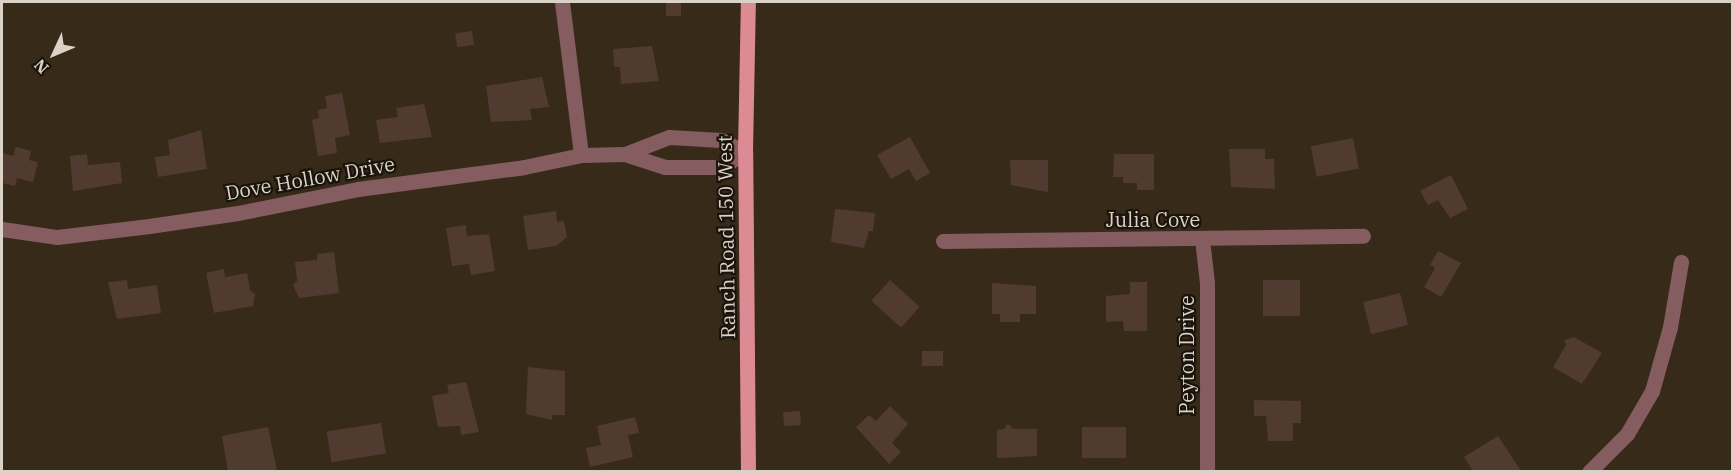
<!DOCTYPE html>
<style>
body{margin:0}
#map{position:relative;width:1734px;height:473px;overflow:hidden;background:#382a18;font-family:"IBM Plex Serif",serif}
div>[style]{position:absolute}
.building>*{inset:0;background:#513b31;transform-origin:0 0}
.minor>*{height:15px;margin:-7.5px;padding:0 7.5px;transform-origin:7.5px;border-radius:7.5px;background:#855d61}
.major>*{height:15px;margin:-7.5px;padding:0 7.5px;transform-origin:7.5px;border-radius:7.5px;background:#dc8b94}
span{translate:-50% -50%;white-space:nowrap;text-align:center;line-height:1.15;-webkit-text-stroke:4.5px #1a140c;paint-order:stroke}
.street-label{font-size:20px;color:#dbd2c7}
.frame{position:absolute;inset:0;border:3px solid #dbd2c7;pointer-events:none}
.north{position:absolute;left:24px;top:24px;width:60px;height:60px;-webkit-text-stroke:4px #1a140c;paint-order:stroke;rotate:226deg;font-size:16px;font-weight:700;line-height:24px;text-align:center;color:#dbd2c7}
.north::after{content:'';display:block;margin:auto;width:21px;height:27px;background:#dbd2c7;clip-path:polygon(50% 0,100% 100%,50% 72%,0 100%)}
</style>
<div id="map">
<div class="building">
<i style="left:666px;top:2px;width:15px;height:14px"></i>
<i style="left:472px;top:31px;width:14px;height:17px;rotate:82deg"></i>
<i style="clip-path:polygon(652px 46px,659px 81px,621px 84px,620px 67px,614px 67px,613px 49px)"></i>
<i style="clip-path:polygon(542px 77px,549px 107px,530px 109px,532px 120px,491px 122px,486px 86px)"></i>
<i style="clip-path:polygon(342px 93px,350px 135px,335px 138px,337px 153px,318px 156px,312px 120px,319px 118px,318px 110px,327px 108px,325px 96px)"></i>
<i style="clip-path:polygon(424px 104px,432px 137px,380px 143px,376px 120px,398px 117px,396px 108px)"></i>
<i style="clip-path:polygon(201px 130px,207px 169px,158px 177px,155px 157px,170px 155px,168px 140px)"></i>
<i style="clip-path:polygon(910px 137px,930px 173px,916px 181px,909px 169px,891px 179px,877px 155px)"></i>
<i style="left:1353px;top:138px;width:31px;height:43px;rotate:79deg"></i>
<i style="clip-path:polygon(16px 147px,31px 151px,29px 160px,38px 162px,33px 182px,17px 178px,15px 186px,2px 183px,2px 153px,13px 156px)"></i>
<i style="clip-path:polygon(1229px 149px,1265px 149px,1265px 159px,1274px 159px,1275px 189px,1231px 187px)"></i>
<i style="clip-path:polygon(87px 154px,88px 165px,120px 162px,122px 183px,73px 191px,70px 156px)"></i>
<i style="clip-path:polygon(1114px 154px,1154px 154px,1154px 190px,1137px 190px,1137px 183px,1123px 183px,1123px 177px,1113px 177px)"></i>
<i style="clip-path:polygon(1010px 160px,1048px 160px,1048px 192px,1011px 185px)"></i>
<i style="clip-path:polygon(1451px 175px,1468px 209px,1450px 218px,1438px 200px,1428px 205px,1420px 191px)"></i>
<i style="clip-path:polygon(835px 209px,875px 213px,873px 231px,869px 231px,864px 248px,831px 242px)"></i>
<i style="clip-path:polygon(556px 211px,557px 222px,564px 221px,567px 237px,556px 246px,528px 250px,523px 216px)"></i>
<i style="clip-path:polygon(466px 225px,467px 236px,489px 234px,495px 271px,471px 275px,469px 264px,452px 266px,446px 228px)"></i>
<i style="clip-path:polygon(1438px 251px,1461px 263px,1441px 297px,1424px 287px,1435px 268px,1430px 265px)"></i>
<i style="clip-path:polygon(334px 252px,339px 293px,299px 298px,293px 285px,297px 281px,295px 262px,317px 260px,317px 254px)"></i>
<i style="clip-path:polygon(224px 269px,225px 277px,247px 273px,250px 290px,255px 294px,253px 306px,214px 313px,206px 273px)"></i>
<i style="clip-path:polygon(127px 280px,128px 289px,157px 285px,161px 313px,117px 319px,108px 282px)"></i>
<i style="left:890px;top:280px;width:40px;height:28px;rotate:42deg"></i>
<i style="left:1300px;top:280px;width:36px;height:37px;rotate:90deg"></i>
<i style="clip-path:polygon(1130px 282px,1147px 282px,1147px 331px,1124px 331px,1123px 321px,1106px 322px,1106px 296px,1130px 294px)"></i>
<i style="clip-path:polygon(992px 283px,1036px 286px,1036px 314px,1020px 314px,1020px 322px,1000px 322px,1000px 314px,992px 314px)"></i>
<i style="left:1400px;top:293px;width:33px;height:38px;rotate:76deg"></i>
<i style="clip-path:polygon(1574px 337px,1602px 353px,1582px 384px,1553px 367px,1566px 345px,1564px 340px)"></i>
<i style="left:922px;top:351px;width:21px;height:15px"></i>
<i style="clip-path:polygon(528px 367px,565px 371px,565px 415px,552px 415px,552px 420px,526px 414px)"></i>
<i style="clip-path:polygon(466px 382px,479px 432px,461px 435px,460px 426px,438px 427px,432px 396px,449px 393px,447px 385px)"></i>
<i style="clip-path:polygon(1254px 400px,1301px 401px,1301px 423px,1293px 423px,1293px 441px,1268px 441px,1266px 416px,1254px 416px)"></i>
<i style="clip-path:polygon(890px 406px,908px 424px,892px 443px,901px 452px,889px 464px,856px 427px,869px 415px,876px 421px)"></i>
<i style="left:800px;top:411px;width:14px;height:17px;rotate:86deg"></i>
<i style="clip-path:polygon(635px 417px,639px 433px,628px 435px,633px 457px,590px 467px,586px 448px,601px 445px,597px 426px)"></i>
<i style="left:381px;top:423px;width:31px;height:55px;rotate:81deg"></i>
<i style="clip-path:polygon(1008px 424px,1013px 429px,1037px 429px,1037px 456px,997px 458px,997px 430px,1004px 429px)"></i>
<i style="clip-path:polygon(268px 427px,277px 471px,228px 471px,222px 436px)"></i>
<i style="left:1082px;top:427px;width:44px;height:31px"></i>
<i style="clip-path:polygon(1498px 436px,1521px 471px,1473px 471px,1464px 457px)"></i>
</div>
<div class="minor">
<i style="left:562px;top:2px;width:154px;rotate:82.9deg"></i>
<i style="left:2px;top:229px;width:56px;rotate:8.3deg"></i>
<i style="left:57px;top:237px;width:93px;rotate:-6.8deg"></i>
<i style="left:149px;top:226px;width:90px;rotate:-8.3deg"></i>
<i style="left:238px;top:213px;width:122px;rotate:-11.3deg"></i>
<i style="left:358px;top:189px;width:167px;rotate:-7.5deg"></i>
<i style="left:524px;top:167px;width:58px;rotate:-11.9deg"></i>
<i style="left:581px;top:155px;width:44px;rotate:-1.3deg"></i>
<i style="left:625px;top:154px;width:47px;rotate:-21.1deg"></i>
<i style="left:669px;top:137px;width:52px;rotate:3.3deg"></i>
<i style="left:721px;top:140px;width:27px;rotate:27deg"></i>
<i style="left:745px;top:152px;width:27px;rotate:147deg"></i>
<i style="left:722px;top:167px;width:57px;rotate:180deg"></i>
<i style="left:665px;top:167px;width:42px;rotate:-162deg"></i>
<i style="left:1202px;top:239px;width:44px;rotate:83.5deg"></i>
<i style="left:1207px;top:283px;width:189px;rotate:90deg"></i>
<i style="left:943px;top:241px;width:420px;rotate:-0.7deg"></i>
<i style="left:1589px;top:472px;width:54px;rotate:-45deg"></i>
<i style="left:1627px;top:434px;width:50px;rotate:-59.8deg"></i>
<i style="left:1652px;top:391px;width:66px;rotate:-74.3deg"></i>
<i style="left:1670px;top:327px;width:66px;rotate:-80.4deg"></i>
</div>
<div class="major">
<i style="left:748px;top:472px;width:320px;rotate:-90.5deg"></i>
<i style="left:745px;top:152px;width:150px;rotate:-88.9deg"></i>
</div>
<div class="street-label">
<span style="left:310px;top:178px;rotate:-10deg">Dove Hollow Drive</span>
<span style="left:1153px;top:219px">Julia Cove</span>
<span style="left:726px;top:237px;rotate:-91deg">Ranch Road 150 West</span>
<span style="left:1186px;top:355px;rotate:-90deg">Peyton Drive</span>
</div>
<div class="frame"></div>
<div class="north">N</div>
</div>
